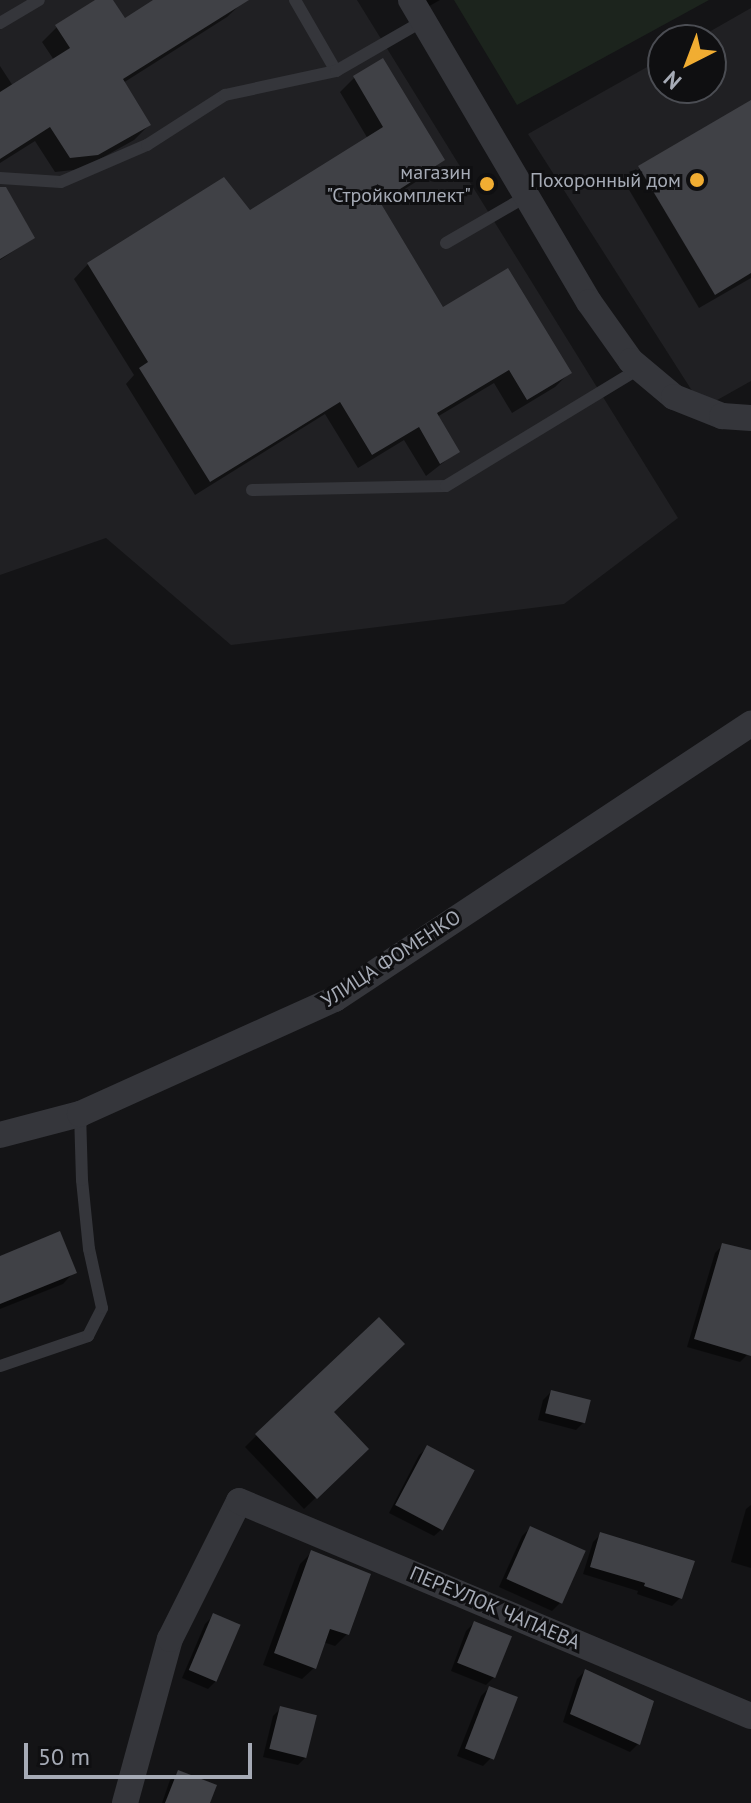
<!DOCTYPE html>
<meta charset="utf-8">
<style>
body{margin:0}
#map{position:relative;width:751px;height:1803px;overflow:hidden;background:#141416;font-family:"PT Sans",sans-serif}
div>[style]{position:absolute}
.built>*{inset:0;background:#202023}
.green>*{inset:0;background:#1c241d}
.shadow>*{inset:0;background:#0007}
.building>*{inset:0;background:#404146;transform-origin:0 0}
.service>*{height:12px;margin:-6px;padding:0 6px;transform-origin:6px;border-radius:6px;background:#35363b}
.minor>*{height:26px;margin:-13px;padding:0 13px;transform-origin:13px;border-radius:13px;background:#35363b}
.dots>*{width:22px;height:22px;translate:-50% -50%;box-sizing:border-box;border:4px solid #0f0f11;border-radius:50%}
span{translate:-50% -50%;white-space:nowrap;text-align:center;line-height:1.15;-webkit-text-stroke:6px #0f0f11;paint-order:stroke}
.poi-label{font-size:20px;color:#a6abb6}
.right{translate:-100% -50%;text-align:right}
.street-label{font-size:20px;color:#a6abb6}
.north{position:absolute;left:647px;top:24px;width:80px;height:80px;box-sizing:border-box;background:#0f0f11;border:2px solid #4b4d53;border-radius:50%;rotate:222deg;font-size:22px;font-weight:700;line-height:32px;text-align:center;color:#a6abb6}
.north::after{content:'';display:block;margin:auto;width:28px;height:36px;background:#f1ad32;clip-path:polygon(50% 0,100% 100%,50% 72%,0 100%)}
.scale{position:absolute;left:24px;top:1743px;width:228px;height:36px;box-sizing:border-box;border:4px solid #a6abb6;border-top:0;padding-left:10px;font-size:24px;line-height:28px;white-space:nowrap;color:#a6abb6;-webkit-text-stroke:6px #0f0f11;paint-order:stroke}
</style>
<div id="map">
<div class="built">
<i style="clip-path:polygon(0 0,357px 0,678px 518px,564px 604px,231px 645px,106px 538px,0 575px)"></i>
<i style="clip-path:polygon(751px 8px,751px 381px,703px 408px,528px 134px,663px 58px,663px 88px,711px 88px,711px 40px,695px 40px)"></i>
</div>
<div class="green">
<i style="clip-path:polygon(454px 0,709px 0,517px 105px)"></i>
</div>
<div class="shadow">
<i style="clip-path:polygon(99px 0,111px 0,124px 20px,156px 0,242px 3px,227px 17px,123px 83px,149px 125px,134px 140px,82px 169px,55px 172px,35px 141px,0 163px,0 66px,13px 86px,54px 60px,42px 42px,57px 27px)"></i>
<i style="clip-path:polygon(421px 0,440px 0,426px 8px)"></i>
<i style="clip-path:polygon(355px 77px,442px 160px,428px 174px,380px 205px,442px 310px,569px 373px,555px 387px,512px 413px,494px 383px,437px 417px,458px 451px,426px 476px,404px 440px,358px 468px,325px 414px,195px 495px,126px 384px,134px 375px,74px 279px,88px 264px,250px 213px,368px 139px,340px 92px)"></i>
<i style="clip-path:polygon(751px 102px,751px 278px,699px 308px,625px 183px,640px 168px)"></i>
<i style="clip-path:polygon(0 199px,33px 238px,0 260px)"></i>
<i style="clip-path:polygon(723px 1245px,751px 1252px,751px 1340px,748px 1354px,740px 1362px,687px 1347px,715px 1253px)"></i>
<i style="clip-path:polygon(0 1258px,74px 1272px,63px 1284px,0 1309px)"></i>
<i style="clip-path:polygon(551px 1392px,584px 1422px,576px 1430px,538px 1420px,543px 1400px)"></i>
<i style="clip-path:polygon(331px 1412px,366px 1449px,304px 1509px,245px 1447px,257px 1435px)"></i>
<i style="clip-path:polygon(427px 1448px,442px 1529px,434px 1536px,389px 1513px,419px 1455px)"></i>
<i style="clip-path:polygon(751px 1505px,751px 1568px,731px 1562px,746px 1509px)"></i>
<i style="clip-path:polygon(530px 1528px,560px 1603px,552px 1611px,499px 1587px,522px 1536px)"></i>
<i style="clip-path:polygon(601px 1534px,680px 1598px,672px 1606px,637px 1594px,638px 1591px,583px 1574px,593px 1542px)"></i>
<i style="clip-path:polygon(312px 1552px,347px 1634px,335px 1646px,323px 1642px,314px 1668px,302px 1679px,263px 1665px,300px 1564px)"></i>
<i style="clip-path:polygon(213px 1616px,216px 1681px,208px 1689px,182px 1678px,205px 1624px)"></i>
<i style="clip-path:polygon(474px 1623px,494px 1677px,486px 1685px,451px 1671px,466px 1631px)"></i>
<i style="clip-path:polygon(585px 1671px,638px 1744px,630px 1752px,563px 1722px,577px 1679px)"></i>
<i style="clip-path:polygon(489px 1688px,491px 1758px,483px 1766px,457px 1756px,481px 1696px)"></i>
<i style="clip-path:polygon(281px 1708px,306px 1757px,298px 1765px,263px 1757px,273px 1716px)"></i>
<i style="clip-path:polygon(178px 1773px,208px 1803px,162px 1803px,170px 1780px)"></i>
</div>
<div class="building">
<i style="clip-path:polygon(95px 0,113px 0,125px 18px,153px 0,249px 0,123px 79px,151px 125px,98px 155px,70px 158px,50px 127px,0 159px,0 92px,70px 48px,55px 25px)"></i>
<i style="clip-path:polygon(383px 58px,445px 160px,380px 202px,443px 307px,508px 268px,572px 373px,527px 400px,509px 370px,437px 413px,460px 452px,440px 464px,419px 427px,372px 455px,340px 402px,210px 482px,139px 368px,148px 362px,87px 263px,224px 177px,250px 210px,383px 127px,353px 76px)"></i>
<i style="clip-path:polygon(751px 100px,751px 273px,715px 295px,638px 166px)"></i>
<i style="clip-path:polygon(0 187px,6px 187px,35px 238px,0 259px)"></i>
<i style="clip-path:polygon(60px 1231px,77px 1273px,0 1304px,0 1256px)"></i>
<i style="clip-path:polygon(722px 1243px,751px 1250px,751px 1356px,694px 1339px)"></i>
<i style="clip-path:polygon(379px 1317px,405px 1344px,334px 1412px,369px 1449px,317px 1499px,255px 1434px)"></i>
<i style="left:551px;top:1390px;width:41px;height:24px;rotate:14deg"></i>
<i style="left:427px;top:1445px;width:54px;height:68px;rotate:28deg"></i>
<i style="left:530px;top:1526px;width:61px;height:58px;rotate:24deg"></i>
<i style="clip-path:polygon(600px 1532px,695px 1561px,682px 1599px,644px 1586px,645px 1583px,590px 1567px)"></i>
<i style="clip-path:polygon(311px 1550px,371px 1574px,349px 1635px,330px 1629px,316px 1669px,274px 1653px)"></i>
<i style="left:213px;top:1613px;width:30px;height:62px;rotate:23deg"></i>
<i style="left:474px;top:1621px;width:41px;height:45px;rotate:22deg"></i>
<i style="clip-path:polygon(585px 1669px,654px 1701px,640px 1745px,570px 1714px)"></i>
<i style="left:489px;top:1686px;width:31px;height:67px;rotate:21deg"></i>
<i style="left:280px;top:1706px;width:38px;height:44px;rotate:14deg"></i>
<i style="clip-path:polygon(178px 1770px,217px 1785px,210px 1803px,165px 1803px)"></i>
</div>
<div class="service">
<i style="left:295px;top:0;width:82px;rotate:60deg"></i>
<i style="left:0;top:23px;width:45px;rotate:-30.5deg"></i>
<i style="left:0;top:178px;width:61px;rotate:3.8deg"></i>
<i style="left:61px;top:182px;width:94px;rotate:-23.3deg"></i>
<i style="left:147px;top:145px;width:93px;rotate:-32.7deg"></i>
<i style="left:225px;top:95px;width:114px;rotate:-12.2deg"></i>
<i style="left:336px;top:71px;width:100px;rotate:-29.9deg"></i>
<i style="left:446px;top:243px;width:94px;rotate:-30.1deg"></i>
<i style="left:252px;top:490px;width:194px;rotate:-1.2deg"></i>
<i style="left:446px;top:486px;width:227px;rotate:-31.3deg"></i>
<i style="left:0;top:1366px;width:93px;rotate:-18.8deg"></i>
<i style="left:88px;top:1336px;width:31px;rotate:-63deg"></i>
<i style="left:102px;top:1308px;width:60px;rotate:-102.4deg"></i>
<i style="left:89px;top:1249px;width:69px;rotate:-95.8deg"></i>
<i style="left:82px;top:1180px;width:66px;rotate:-91.7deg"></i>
</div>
<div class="minor">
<i style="left:411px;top:0;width:351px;rotate:59.5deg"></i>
<i style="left:589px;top:302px;width:72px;rotate:54.6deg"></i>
<i style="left:631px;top:361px;width:56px;rotate:39.9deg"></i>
<i style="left:674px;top:397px;width:52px;rotate:21.6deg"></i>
<i style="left:722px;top:416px;width:29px;rotate:4deg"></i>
<i style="left:0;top:1135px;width:83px;rotate:-14.7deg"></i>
<i style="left:80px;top:1114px;width:280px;rotate:-24.3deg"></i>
<i style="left:335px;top:999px;width:499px;rotate:-33.5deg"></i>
<i style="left:125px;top:1803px;width:170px;rotate:-74.7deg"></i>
<i style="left:170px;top:1639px;width:154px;rotate:-63.4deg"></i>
<i style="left:239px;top:1501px;width:555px;rotate:22.78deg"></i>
</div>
<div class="dots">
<i style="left:697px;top:180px;background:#f1ad32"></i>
<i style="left:487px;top:184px;background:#f1ad32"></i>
</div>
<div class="poi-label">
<span class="right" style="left:471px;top:184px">магазин<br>"Стройкомплект"</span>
<span class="right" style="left:681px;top:180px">Похоронный дом</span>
</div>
<div class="street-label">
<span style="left:391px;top:959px;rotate:-33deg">УЛИЦА ФОМЕНКО</span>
<span style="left:495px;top:1608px;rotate:23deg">ПЕРЕУЛОК ЧАПАЕВА</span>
</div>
<div class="north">N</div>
<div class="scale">50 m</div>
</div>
